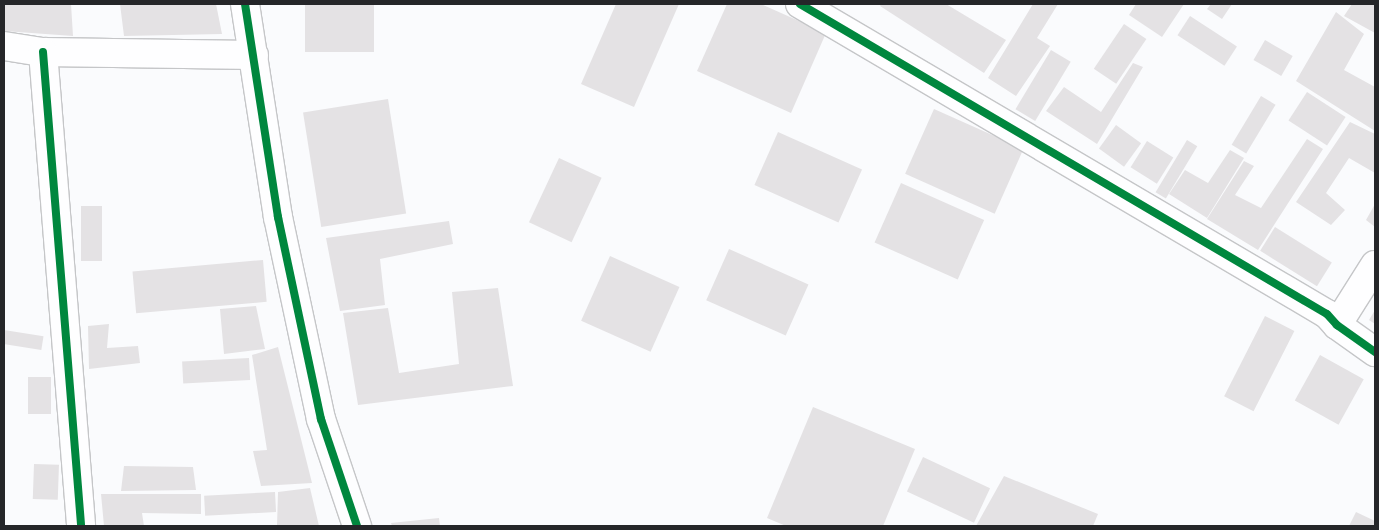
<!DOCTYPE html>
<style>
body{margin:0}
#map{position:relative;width:1379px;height:530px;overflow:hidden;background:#fafbfd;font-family:"IBM Plex Sans",sans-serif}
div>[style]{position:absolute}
.building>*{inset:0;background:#e4e2e4;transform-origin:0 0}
.roads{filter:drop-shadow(1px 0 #c5c6c8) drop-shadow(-1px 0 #c5c6c8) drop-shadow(0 1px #c5c6c8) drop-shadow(0 -1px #c5c6c8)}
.minor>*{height:28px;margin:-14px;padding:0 14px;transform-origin:14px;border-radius:14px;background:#fefeff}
.cycleway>*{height:8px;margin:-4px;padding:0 4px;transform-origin:4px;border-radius:4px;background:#00873e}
span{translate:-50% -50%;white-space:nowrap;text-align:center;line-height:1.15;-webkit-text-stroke:4.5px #f9fbfe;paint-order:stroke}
.frame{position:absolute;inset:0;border:5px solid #252629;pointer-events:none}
</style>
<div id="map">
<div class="building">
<i style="clip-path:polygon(4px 4px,71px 4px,73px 36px,4px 31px)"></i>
<i style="clip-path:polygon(120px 4px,216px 4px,222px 34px,124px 36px)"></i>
<i style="left:305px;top:4px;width:69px;height:48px"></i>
<i style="clip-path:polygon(616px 4px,679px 4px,634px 107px,581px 84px)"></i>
<i style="clip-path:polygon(727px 4px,761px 4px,826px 33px,791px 113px,697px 71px)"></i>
<i style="clip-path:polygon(881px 4px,946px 4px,1006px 40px,984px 73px,880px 6px)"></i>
<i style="clip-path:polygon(1033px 4px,1058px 4px,1037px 38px,1050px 46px,1016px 96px,988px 78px)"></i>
<i style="clip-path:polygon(1136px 4px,1184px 4px,1162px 37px,1129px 15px)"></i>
<i style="clip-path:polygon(1211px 4px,1232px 4px,1222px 19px,1207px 9px)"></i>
<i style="clip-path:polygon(1352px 4px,1375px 4px,1375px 33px,1344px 16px)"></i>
<i style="clip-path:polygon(1336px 12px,1364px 34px,1344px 70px,1375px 87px,1375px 131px,1296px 81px)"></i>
<i style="left:1190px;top:16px;width:56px;height:23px;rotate:33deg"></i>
<i style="left:1124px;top:24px;width:27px;height:54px;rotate:34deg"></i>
<i style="left:1265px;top:40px;width:32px;height:23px;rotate:30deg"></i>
<i style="left:1051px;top:50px;width:23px;height:69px;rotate:31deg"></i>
<i style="clip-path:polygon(1133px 63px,1143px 67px,1097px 144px,1046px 111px,1064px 87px,1101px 112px)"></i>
<i style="left:1307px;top:92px;width:46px;height:34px;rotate:33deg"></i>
<i style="left:1261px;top:96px;width:17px;height:57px;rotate:31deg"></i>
<i style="left:388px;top:99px;width:116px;height:86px;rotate:81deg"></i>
<i style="left:934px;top:109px;width:98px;height:71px;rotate:24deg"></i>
<i style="clip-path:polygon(1350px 122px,1375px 134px,1375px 173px,1349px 158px,1326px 193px,1345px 210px,1331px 225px,1296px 202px)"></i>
<i style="left:1116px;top:125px;width:31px;height:29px;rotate:36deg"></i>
<i style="left:778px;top:132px;width:92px;height:58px;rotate:24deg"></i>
<i style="clip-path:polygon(1307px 139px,1323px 149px,1258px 250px,1207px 219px,1244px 161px,1254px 166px,1235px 195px,1261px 208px)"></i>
<i style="left:1187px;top:140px;width:12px;height:61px;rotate:31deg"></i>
<i style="left:1147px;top:141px;width:31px;height:31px;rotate:32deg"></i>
<i style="clip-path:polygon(1230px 150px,1244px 158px,1207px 218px,1169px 194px,1185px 170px,1208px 183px)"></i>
<i style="left:559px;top:158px;width:47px;height:71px;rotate:25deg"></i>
<i style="left:901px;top:183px;width:91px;height:65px;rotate:24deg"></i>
<i style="clip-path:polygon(1375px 204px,1375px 227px,1366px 220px)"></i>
<i style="left:81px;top:206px;width:21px;height:55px"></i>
<i style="clip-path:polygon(449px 221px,453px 244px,380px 259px,385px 305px,340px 311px,326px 238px)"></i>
<i style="left:1275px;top:227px;width:67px;height:28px;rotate:32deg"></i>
<i style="left:729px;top:249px;width:87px;height:56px;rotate:24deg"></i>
<i style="left:610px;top:256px;width:76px;height:71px;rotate:24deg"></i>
<i style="left:263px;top:260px;width:42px;height:131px;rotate:85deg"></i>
<i style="clip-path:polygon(498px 288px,513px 386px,358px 405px,343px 313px,388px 308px,399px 373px,459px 364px,452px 292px)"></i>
<i style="clip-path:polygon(256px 306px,265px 349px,224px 354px,220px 309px)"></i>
<i style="clip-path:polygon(1375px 310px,1375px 324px,1369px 320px)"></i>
<i style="left:1265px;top:316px;width:33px;height:90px;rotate:27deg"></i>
<i style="clip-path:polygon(109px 324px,107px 348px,138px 346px,140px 363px,89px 369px,88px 326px)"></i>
<i style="left:4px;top:330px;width:40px;height:14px;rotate:9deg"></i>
<i style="clip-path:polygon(278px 347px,312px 483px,261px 486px,253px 451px,267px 450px,252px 355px)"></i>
<i style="left:1320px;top:355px;width:50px;height:52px;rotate:29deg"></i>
<i style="left:249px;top:358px;width:22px;height:67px;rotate:87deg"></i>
<i style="left:28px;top:377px;width:23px;height:37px"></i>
<i style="clip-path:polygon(813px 407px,915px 449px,883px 526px,786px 526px,767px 518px)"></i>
<i style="left:923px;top:457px;width:74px;height:38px;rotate:25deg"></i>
<i style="left:34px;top:464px;width:25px;height:35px;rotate:2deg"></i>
<i style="clip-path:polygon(124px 466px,193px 467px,196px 490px,121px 491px)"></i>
<i style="clip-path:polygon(1004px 476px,1098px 514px,1093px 526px,976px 526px)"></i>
<i style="clip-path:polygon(310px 488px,319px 526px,277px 526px,278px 492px)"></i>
<i style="left:275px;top:492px;width:20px;height:71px;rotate:87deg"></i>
<i style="clip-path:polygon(101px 494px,201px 494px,201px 514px,142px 513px,144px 526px,104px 526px)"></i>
<i style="clip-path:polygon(1356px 512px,1375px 521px,1375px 526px,1349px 526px)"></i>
<i style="clip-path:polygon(439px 518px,440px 526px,392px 526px,391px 523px)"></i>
</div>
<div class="roads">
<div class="minor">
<i style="left:245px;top:4px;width:216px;rotate:81.2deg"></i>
<i style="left:278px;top:217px;width:207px;rotate:78deg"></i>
<i style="left:321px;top:419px;width:113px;rotate:71.4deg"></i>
<i style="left:800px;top:4px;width:611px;rotate:30.47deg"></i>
<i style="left:1327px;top:314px;width:15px;rotate:48deg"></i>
<i style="left:1337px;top:325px;width:47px;rotate:35.4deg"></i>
<i style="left:4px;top:46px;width:39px;rotate:9deg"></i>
<i style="left:43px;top:52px;width:211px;rotate:0.8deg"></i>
<i style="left:43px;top:52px;width:476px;rotate:85.4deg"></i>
<i style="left:1337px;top:325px;width:71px;rotate:-57.7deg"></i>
</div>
</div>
<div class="cycleway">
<i style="left:245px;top:4px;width:216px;rotate:81.2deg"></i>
<i style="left:278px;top:217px;width:207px;rotate:78deg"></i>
<i style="left:321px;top:419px;width:113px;rotate:71.4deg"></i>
<i style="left:800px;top:4px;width:611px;rotate:30.47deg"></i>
<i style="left:1327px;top:314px;width:15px;rotate:48deg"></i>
<i style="left:1337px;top:325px;width:47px;rotate:35.4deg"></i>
<i style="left:43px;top:52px;width:476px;rotate:85.4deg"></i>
</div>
<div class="frame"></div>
</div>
